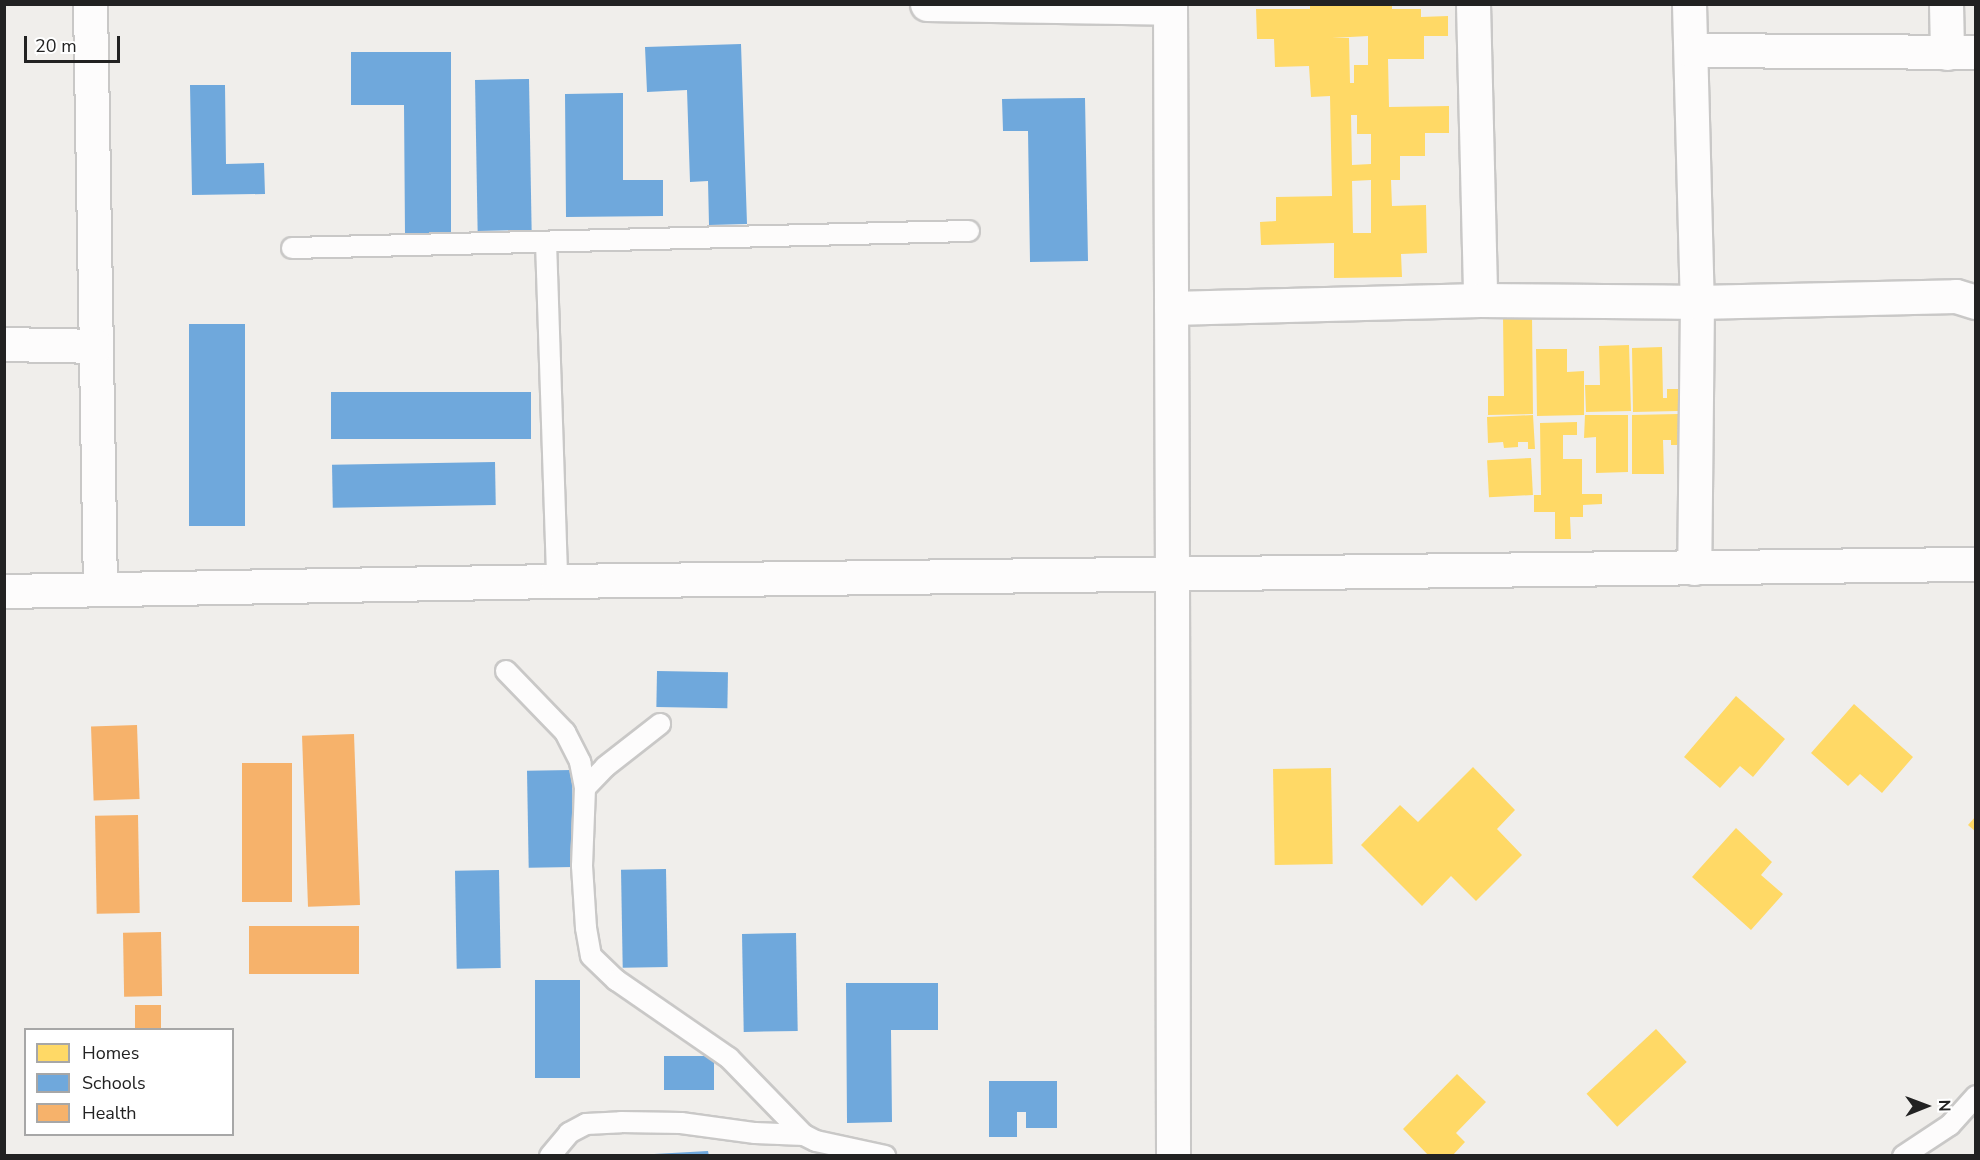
<!DOCTYPE html>
<style>
body{margin:0}
#map{position:relative;width:1980px;height:1160px;overflow:hidden;background:#f0eeeb;font-family:"Nunito Sans",sans-serif}
div>[style]{position:absolute}
.homes>*{inset:0;background:#ffd966;transform-origin:0 0}
.schools>*{inset:0;background:#6fa8dc;transform-origin:0 0}
.health>*{inset:0;background:#f6b26b;transform-origin:0 0}
.roads{filter:drop-shadow(2px 0 #c9c8c7) drop-shadow(-2px 0 #c9c8c7) drop-shadow(0 2px #c9c8c7) drop-shadow(0 -2px #c9c8c7)}
.service>*{height:20px;margin:-10px;padding:0 10px;transform-origin:10px;border-radius:10px;background:#fdfcfc}
.minor>*{height:33px;margin:-16.5px;padding:0 16.5px;transform-origin:16.5px;border-radius:16.5px;background:#fdfcfc}
.tertiary>*{height:33px;margin:-16.5px;padding:0 16.5px;transform-origin:16.5px;border-radius:16.5px;background:#fdfcfc}
span{translate:-50% -50%;white-space:nowrap;text-align:center;line-height:1.15;-webkit-text-stroke:6px #fff;paint-order:stroke}
.frame{position:absolute;inset:0;border:6px solid #222;pointer-events:none}
.legend{position:absolute;left:24px;top:1028px;width:210px;height:108px;box-sizing:border-box;background:#fff;border:2px solid #a7a7a7;margin:0;padding:8px 10px;list-style:none;font-size:18px;color:#222}
.legend li{display:flex;align-items:center;gap:12px;height:30px}
.legend b{width:30px;border:2px solid #a7a7a7}
.north{position:absolute;left:1896px;top:1076px;width:60px;height:60px;-webkit-text-stroke:4px #fff;paint-order:stroke;rotate:89deg;font-size:16px;font-weight:700;line-height:24px;text-align:center;color:#222}
.north::after{content:'';display:block;margin:auto;width:21px;height:27px;background:#222;clip-path:polygon(50% 0,100% 100%,50% 72%,0 100%)}
.scale{position:absolute;left:24px;top:36px;width:96px;height:27px;box-sizing:border-box;border:3px solid #222;border-top:0;padding-left:8px;font-size:18px;line-height:21px;white-space:nowrap;color:#222;-webkit-text-stroke:4px #fff;paint-order:stroke}
</style>
<div id="map">
<div class="homes">
<i style="clip-path:polygon(evenodd,1310px 4px,1392px 4px,1392px 9px,1421px 9px,1421px 17px,1448px 16px,1448px 36px,1424px 36px,1424px 59px,1388px 59px,1389px 107px,1449px 106px,1449px 133px,1425px 133px,1425px 156px,1400px 156px,1400px 180px,1391px 180px,1392px 206px,1426px 205px,1427px 253px,1401px 254px,1402px 277px,1334px 278px,1334px 243px,1261px 245px,1260px 222px,1276px 221px,1276px 197px,1332px 196px,1330px 96px,1311px 97px,1309px 66px,1275px 67px,1274px 39px,1257px 39px,1256px 9px,1310px 9px,1310px 4px,1368px 36px,1368px 65px,1354px 65px,1354px 83px,1350px 83px,1349px 38px,1332px 38px,1368px 36px,1310px 4px,1351px 115px,1357px 115px,1357px 134px,1371px 134px,1371px 164px,1352px 165px,1351px 115px,1310px 4px,1371px 180px,1371px 233px,1353px 233px,1352px 181px,1371px 180px)"></i>
<i style="clip-path:polygon(1503px 317px,1532px 317px,1533px 414px,1488px 415px,1488px 396px,1504px 396px)"></i>
<i style="clip-path:polygon(1629px 345px,1631px 411px,1586px 412px,1585px 385px,1600px 385px,1599px 346px)"></i>
<i style="clip-path:polygon(1662px 347px,1663px 398px,1667px 398px,1667px 389px,1678px 389px,1678px 411px,1633px 412px,1632px 348px)"></i>
<i style="clip-path:polygon(1536px 349px,1567px 349px,1567px 372px,1584px 371px,1584px 415px,1537px 416px)"></i>
<i style="clip-path:polygon(1678px 414px,1679px 445px,1671px 445px,1671px 440px,1663px 440px,1664px 474px,1632px 474px,1632px 415px)"></i>
<i style="clip-path:polygon(1533px 415px,1535px 449px,1528px 449px,1528px 442px,1518px 442px,1518px 447px,1504px 448px,1503px 442px,1488px 443px,1487px 417px)"></i>
<i style="clip-path:polygon(1585px 415px,1628px 415px,1628px 472px,1596px 473px,1596px 437px,1584px 438px)"></i>
<i style="clip-path:polygon(1577px 422px,1577px 435px,1563px 435px,1563px 459px,1582px 459px,1582px 494px,1602px 494px,1602px 504px,1583px 505px,1583px 517px,1570px 517px,1571px 539px,1555px 539px,1555px 512px,1534px 512px,1534px 495px,1541px 495px,1540px 423px)"></i>
<i style="left:1531px;top:458px;width:37px;height:44px;rotate:87deg"></i>
<i style="clip-path:polygon(1736px 696px,1785px 739px,1753px 777px,1740px 766px,1720px 788px,1684px 757px)"></i>
<i style="clip-path:polygon(1854px 704px,1913px 757px,1882px 793px,1860px 774px,1848px 786px,1811px 753px)"></i>
<i style="clip-path:polygon(1473px 767px,1515px 810px,1497px 829px,1522px 855px,1476px 901px,1451px 876px,1422px 906px,1361px 845px,1400px 805px,1418px 822px)"></i>
<i style="left:1331px;top:768px;width:96px;height:58px;rotate:89deg"></i>
<i style="clip-path:polygon(1976px 816px,1976px 832px,1968px 825px)"></i>
<i style="clip-path:polygon(1736px 828px,1772px 862px,1761px 875px,1783px 894px,1751px 930px,1692px 877px)"></i>
<i style="left:1656px;top:1029px;width:45px;height:95px;rotate:47deg"></i>
<i style="clip-path:polygon(1457px 1074px,1486px 1102px,1456px 1133px,1465px 1142px,1452px 1156px,1429px 1156px,1403px 1129px)"></i>
</div>
<div class="schools">
<i style="clip-path:polygon(741px 44px,747px 224px,709px 225px,708px 181px,690px 182px,687px 90px,647px 92px,645px 47px)"></i>
<i style="clip-path:polygon(351px 52px,451px 52px,451px 236px,405px 236px,404px 105px,351px 105px)"></i>
<i style="left:529px;top:79px;width:151px;height:54px;rotate:89deg"></i>
<i style="clip-path:polygon(190px 85px,225px 85px,226px 164px,264px 163px,265px 194px,192px 195px)"></i>
<i style="clip-path:polygon(623px 93px,623px 180px,663px 180px,663px 216px,566px 217px,565px 94px)"></i>
<i style="clip-path:polygon(1085px 98px,1088px 261px,1030px 262px,1028px 131px,1003px 131px,1002px 99px)"></i>
<i style="left:189px;top:324px;width:56px;height:202px"></i>
<i style="left:531px;top:392px;width:47px;height:200px;rotate:90deg"></i>
<i style="left:495px;top:462px;width:43px;height:163px;rotate:89deg"></i>
<i style="left:657px;top:671px;width:71px;height:36px;rotate:1deg"></i>
<i style="left:572px;top:770px;width:97px;height:45px;rotate:89deg"></i>
<i style="left:666px;top:869px;width:98px;height:45px;rotate:89deg"></i>
<i style="left:499px;top:870px;width:98px;height:44px;rotate:89deg"></i>
<i style="left:796px;top:933px;width:98px;height:54px;rotate:89deg"></i>
<i style="left:535px;top:980px;width:45px;height:98px"></i>
<i style="clip-path:polygon(846px 983px,938px 983px,938px 1030px,891px 1030px,892px 1122px,847px 1123px)"></i>
<i style="left:664px;top:1056px;width:50px;height:34px"></i>
<i style="clip-path:polygon(989px 1081px,1057px 1081px,1057px 1128px,1026px 1128px,1026px 1112px,1017px 1112px,1017px 1137px,989px 1137px)"></i>
<i style="clip-path:polygon(708px 1151px,709px 1156px,655px 1156px,654px 1154px)"></i>
</div>
<div class="health">
<i style="left:137px;top:725px;width:74px;height:46px;rotate:88deg"></i>
<i style="left:354px;top:734px;width:171px;height:52px;rotate:88deg"></i>
<i style="left:242px;top:763px;width:50px;height:139px"></i>
<i style="left:138px;top:815px;width:98px;height:43px;rotate:89deg"></i>
<i style="left:359px;top:926px;width:48px;height:110px;rotate:90deg"></i>
<i style="left:161px;top:932px;width:64px;height:38px;rotate:89deg"></i>
<i style="left:135px;top:1005px;width:26px;height:25px"></i>
</div>
<div class="roads">
<div class="service">
<i style="left:546px;top:242px;width:339px;rotate:88.1deg"></i>
<i style="left:292px;top:248px;width:677px;rotate:-1.44deg"></i>
<i style="left:506px;top:671px;width:85px;rotate:46deg"></i>
<i style="left:565px;top:732px;width:34px;rotate:63deg"></i>
<i style="left:580px;top:762px;width:26px;rotate:79deg"></i>
<i style="left:585px;top:788px;width:78px;rotate:92.2deg"></i>
<i style="left:582px;top:866px;width:62px;rotate:86.3deg"></i>
<i style="left:586px;top:928px;width:28px;rotate:80deg"></i>
<i style="left:591px;top:956px;width:35px;rotate:44deg"></i>
<i style="left:616px;top:980px;width:137px;rotate:34.6deg"></i>
<i style="left:729px;top:1058px;width:107px;rotate:45.8deg"></i>
<i style="left:804px;top:1135px;width:13px;rotate:27deg"></i>
<i style="left:816px;top:1141px;width:71px;rotate:12.3deg"></i>
<i style="left:585px;top:788px;width:29px;rotate:-46deg"></i>
<i style="left:605px;top:767px;width:70px;rotate:-38deg"></i>
<i style="left:550px;top:1156px;width:30px;rotate:-50deg"></i>
<i style="left:569px;top:1133px;width:19px;rotate:-28deg"></i>
<i style="left:586px;top:1124px;width:35px;rotate:-3deg"></i>
<i style="left:621px;top:1122px;width:60px;rotate:1deg"></i>
<i style="left:681px;top:1123px;width:75px;rotate:7.7deg"></i>
<i style="left:755px;top:1133px;width:49px;rotate:2.3deg"></i>
<i style="left:1903px;top:1156px;width:56px;rotate:-33.4deg"></i>
<i style="left:1950px;top:1125px;width:39px;rotate:-48deg"></i>
</div>
<div class="minor">
<i style="left:90px;top:4px;width:585px;rotate:89.02deg"></i>
<i style="left:927px;top:4px;width:243px;rotate:0.9deg"></i>
<i style="left:1170px;top:4px;width:570px;rotate:89.8deg"></i>
<i style="left:1473px;top:4px;width:296px;rotate:88.6deg"></i>
<i style="left:1689px;top:4px;width:298px;rotate:88.5deg"></i>
<i style="left:1697px;top:302px;width:266px;rotate:90.6deg"></i>
<i style="left:1946px;top:4px;width:49px;rotate:88.8deg"></i>
<i style="left:1691px;top:50px;width:285px;rotate:0.4deg"></i>
<i style="left:1171px;top:308px;width:309px;rotate:-1.5deg"></i>
<i style="left:1480px;top:300px;width:217px;rotate:0.5deg"></i>
<i style="left:1697px;top:302px;width:259px;rotate:-1.3deg"></i>
<i style="left:1956px;top:296px;width:21px;rotate:17deg"></i>
<i style="left:4px;top:344px;width:92px;rotate:1.2deg"></i>
</div>
<div class="tertiary">
<i style="left:1172px;top:574px;width:582px;rotate:89.9deg"></i>
<i style="left:4px;top:591px;width:553px;rotate:-1.04deg"></i>
<i style="left:557px;top:581px;width:1419px;rotate:-0.69deg"></i>
</div>
</div>
<div class="frame"></div>
<ul class="legend">
<li><b style="height:16px;background:#ffd966"></b>Homes</li>
<li><b style="height:16px;background:#6fa8dc"></b>Schools</li>
<li><b style="height:16px;background:#f6b26b"></b>Health</li>
</ul>
<div class="north">N</div>
<div class="scale">20 m</div>
</div>
